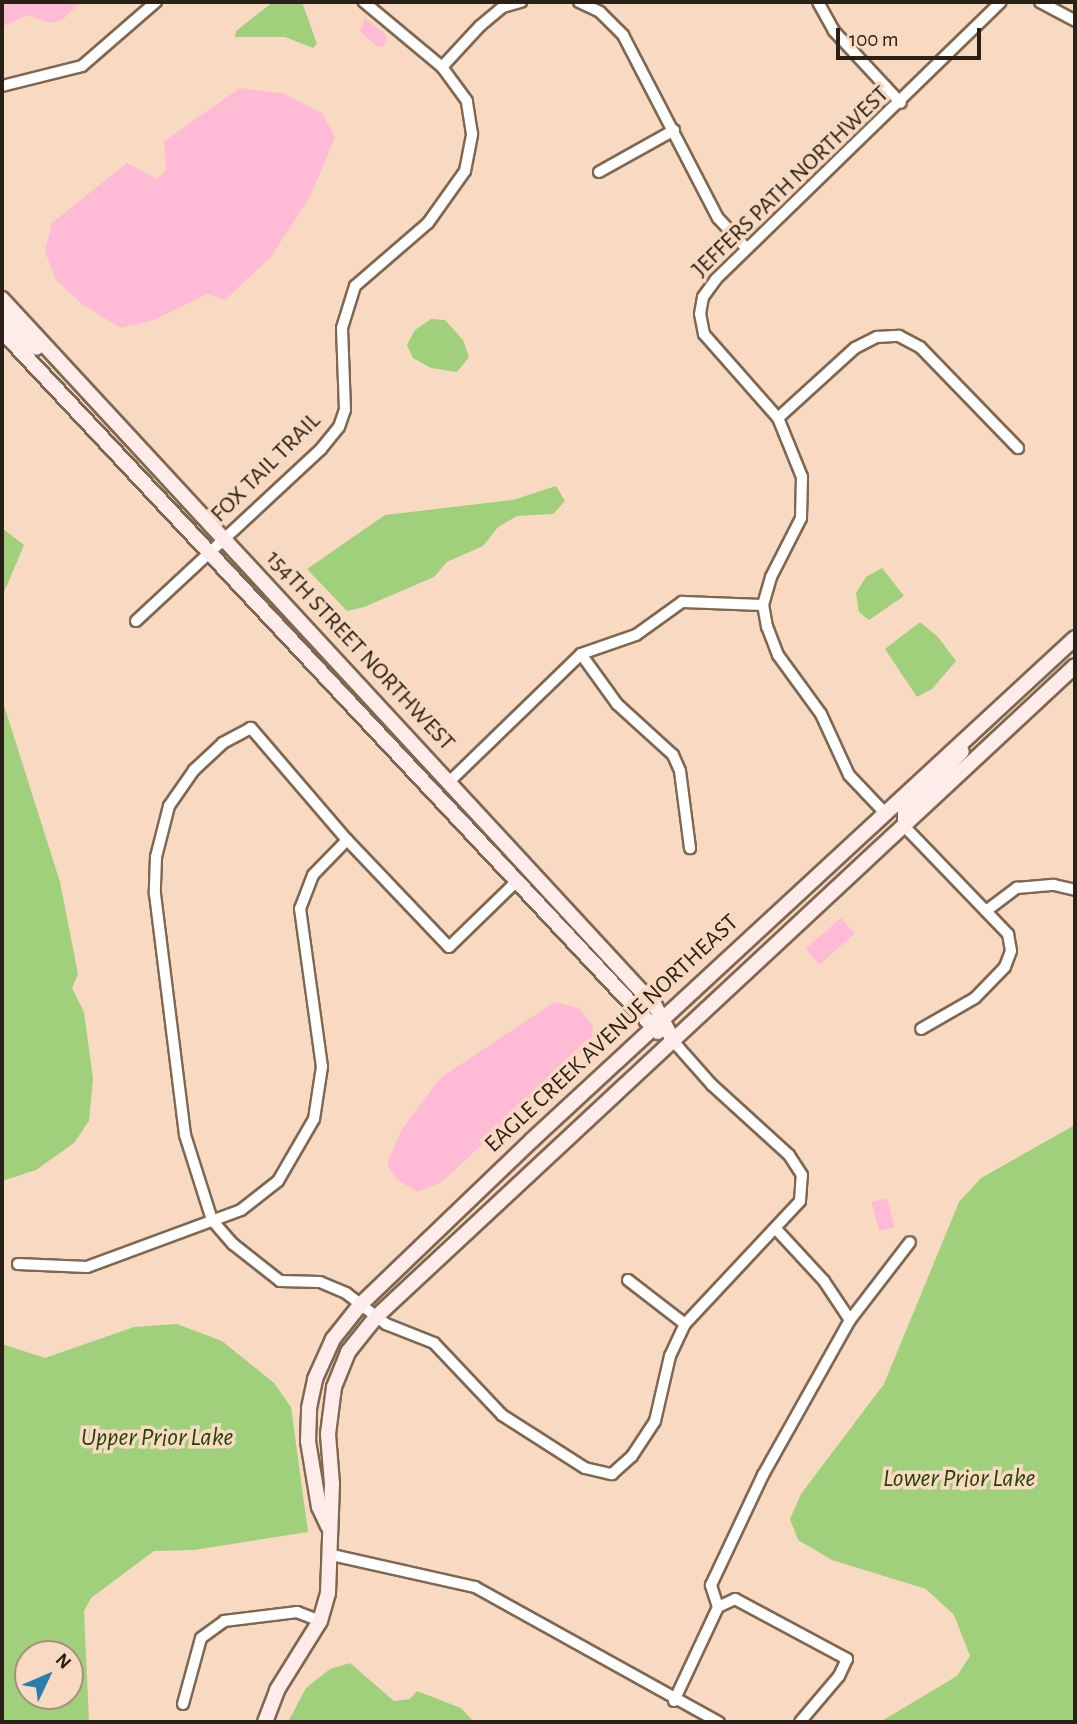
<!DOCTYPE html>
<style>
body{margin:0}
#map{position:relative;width:1077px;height:1724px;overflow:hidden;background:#f7dac1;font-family:"Alegreya Sans",sans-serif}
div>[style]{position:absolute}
.green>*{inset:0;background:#ffbad6;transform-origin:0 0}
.water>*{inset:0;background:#a1d07c}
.roads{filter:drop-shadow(2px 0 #806751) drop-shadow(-2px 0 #806751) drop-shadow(0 2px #806751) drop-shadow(0 -2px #806751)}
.street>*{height:10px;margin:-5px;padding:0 5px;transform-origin:5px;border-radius:5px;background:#fff}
.secondary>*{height:14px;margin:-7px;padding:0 7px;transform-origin:7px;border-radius:7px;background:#fdece9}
span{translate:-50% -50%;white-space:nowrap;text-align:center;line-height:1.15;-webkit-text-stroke:7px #f7dac1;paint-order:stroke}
.street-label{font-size:24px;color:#2a2016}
.water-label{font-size:26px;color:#264306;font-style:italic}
.frame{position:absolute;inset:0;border:4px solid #2a2016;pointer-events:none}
.north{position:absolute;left:14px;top:1640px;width:70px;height:70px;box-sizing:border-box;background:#f7dac1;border:2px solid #a5907d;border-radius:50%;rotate:46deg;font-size:19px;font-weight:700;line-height:28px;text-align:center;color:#2a2016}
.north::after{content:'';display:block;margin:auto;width:24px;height:32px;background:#287fae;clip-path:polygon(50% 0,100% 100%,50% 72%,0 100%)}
.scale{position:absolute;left:836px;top:28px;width:145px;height:32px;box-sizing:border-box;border:4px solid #2a2016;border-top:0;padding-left:9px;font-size:21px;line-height:24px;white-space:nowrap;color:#2a2016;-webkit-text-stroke:5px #f7dac1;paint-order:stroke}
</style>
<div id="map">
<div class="green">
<i style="clip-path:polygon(2px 2px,81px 2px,62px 20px,50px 23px,27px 15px,4px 26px)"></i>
<i style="clip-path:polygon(365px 18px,387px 36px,384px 46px,378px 47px,360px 31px)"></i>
<i style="clip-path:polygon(240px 88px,285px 94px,322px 113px,335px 137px,311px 195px,271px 257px,225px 300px,207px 294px,154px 320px,120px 328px,82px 304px,56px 280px,45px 252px,52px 223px,127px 163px,157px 179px,166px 170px,164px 141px)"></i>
<i style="left:841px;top:918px;width:21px;height:47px;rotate:49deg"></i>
<i style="clip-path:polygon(555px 1002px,579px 1008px,593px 1026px,592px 1038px,576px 1057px,442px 1182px,418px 1192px,396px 1179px,387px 1164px,402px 1129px,440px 1078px)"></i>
<i style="left:887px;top:1198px;width:30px;height:16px;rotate:75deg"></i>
</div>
<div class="water">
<i style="clip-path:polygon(273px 2px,302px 2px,317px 44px,313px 48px,285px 37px,235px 37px,236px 31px)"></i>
<i style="clip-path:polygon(431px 319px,445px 320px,463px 340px,469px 357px,457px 372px,431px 368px,413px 358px,407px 345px,415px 330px)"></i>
<i style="clip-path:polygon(556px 486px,565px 501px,553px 514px,517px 516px,498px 527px,483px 546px,447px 562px,434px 577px,364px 607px,347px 611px,307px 569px,385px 515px,513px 500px)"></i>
<i style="clip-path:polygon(2px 528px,24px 545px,2px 597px)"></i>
<i style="clip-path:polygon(882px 568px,904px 596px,869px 620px,859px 612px,856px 593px,866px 577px)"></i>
<i style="clip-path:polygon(920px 622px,938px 637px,956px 661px,932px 689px,917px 697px,885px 649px)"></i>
<i style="clip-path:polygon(2px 699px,60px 882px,78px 974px,72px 988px,84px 1012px,93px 1079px,89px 1121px,74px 1143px,36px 1170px,2px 1181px)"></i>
<i style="clip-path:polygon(1075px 1125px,1075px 1722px,880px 1722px,957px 1676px,970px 1656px,954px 1615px,926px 1589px,832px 1560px,798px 1540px,790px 1519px,801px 1494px,884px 1384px,959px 1202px,981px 1178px)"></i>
<i style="clip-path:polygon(evenodd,177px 1324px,222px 1341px,274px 1383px,291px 1407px,308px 1532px,194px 1550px,154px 1551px,91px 1598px,84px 1611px,89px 1722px,2px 1722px,2px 1344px,45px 1358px,134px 1327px,177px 1324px,28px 1654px,70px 1654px,70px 1696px,28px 1696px,28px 1654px)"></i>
<i style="clip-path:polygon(350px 1663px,394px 1701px,410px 1699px,417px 1691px,461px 1708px,474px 1722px,288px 1722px,306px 1688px,330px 1669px)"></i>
</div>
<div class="roads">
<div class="street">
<i style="left:579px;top:2px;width:23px;rotate:25deg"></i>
<i style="left:600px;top:12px;width:33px;rotate:45deg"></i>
<i style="left:623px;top:35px;width:206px;rotate:62.6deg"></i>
<i style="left:718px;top:218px;width:42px;rotate:46.9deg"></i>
<i style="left:818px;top:2px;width:33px;rotate:61deg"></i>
<i style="left:834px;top:31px;width:98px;rotate:47.1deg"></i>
<i style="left:1040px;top:2px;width:40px;rotate:28deg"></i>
<i style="left:442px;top:67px;width:56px;rotate:-47.2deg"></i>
<i style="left:480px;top:26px;width:30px;rotate:-40deg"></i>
<i style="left:503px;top:7px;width:19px;rotate:-16deg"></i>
<i style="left:2px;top:86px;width:82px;rotate:-14deg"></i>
<i style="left:82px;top:66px;width:98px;rotate:-40.9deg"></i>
<i style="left:599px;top:172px;width:86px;rotate:-29.2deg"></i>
<i style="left:778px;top:418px;width:104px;rotate:-42.3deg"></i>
<i style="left:855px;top:348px;width:25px;rotate:-27deg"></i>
<i style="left:877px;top:337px;width:22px;rotate:-3deg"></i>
<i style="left:899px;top:336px;width:24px;rotate:28deg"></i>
<i style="left:920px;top:347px;width:141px;rotate:45.9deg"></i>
<i style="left:136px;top:621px;width:253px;rotate:-42.9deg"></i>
<i style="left:321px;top:449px;width:28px;rotate:-51deg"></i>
<i style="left:339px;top:427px;width:18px;rotate:-71deg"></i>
<i style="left:345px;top:410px;width:82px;rotate:-92.1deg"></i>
<i style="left:342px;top:328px;width:44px;rotate:-72.8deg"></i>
<i style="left:355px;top:286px;width:96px;rotate:-40.8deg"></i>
<i style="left:428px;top:223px;width:64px;rotate:-54.6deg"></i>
<i style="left:465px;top:171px;width:38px;rotate:-79deg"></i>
<i style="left:472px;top:134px;width:33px;rotate:-99deg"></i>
<i style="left:467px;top:101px;width:42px;rotate:-126.3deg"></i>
<i style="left:442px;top:67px;width:102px;rotate:-140.2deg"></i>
<i style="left:581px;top:654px;width:62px;rotate:54.2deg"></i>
<i style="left:617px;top:704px;width:76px;rotate:42.3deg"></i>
<i style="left:673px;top:755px;width:17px;rotate:66deg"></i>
<i style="left:680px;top:771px;width:78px;rotate:82.6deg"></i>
<i style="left:450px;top:781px;width:182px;rotate:-44.1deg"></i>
<i style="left:581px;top:654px;width:58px;rotate:-19.1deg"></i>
<i style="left:636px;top:635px;width:57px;rotate:-35.7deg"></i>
<i style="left:682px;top:602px;width:81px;rotate:2.1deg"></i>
<i style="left:885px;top:813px;width:52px;rotate:-133.5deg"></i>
<i style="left:849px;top:775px;width:67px;rotate:-114.7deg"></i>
<i style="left:821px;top:714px;width:73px;rotate:-126.1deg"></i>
<i style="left:778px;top:655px;width:30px;rotate:-111deg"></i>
<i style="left:767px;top:627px;width:22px;rotate:-100deg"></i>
<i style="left:763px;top:605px;width:29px;rotate:-74deg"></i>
<i style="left:771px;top:577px;width:66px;rotate:-63deg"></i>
<i style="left:801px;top:518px;width:41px;rotate:-88.6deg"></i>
<i style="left:802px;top:477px;width:64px;rotate:-112.1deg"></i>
<i style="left:778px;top:418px;width:112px;rotate:-131.4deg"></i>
<i style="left:704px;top:334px;width:20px;rotate:-101deg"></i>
<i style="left:700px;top:314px;width:17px;rotate:-80deg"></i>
<i style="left:703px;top:297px;width:22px;rotate:-54deg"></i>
<i style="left:716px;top:279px;width:397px;rotate:-44.2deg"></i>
<i style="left:905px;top:827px;width:149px;rotate:46.1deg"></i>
<i style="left:1008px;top:934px;width:17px;rotate:80deg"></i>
<i style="left:1011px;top:951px;width:17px;rotate:111deg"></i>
<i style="left:1005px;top:967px;width:43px;rotate:134.1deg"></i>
<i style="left:975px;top:998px;width:62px;rotate:150.1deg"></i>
<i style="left:518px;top:880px;width:96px;rotate:135.8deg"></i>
<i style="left:449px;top:947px;width:148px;rotate:-133.6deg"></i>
<i style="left:347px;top:840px;width:148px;rotate:-130.6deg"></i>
<i style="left:251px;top:728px;width:32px;rotate:152deg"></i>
<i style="left:223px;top:743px;width:40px;rotate:137deg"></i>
<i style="left:194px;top:770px;width:44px;rotate:124.8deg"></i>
<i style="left:169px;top:806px;width:53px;rotate:104.3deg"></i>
<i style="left:156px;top:857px;width:37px;rotate:92deg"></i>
<i style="left:155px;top:894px;width:243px;rotate:82.9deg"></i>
<i style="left:185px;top:1135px;width:89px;rotate:72.4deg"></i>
<i style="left:212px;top:1220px;width:32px;rotate:49deg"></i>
<i style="left:233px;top:1244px;width:60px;rotate:38.2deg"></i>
<i style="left:280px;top:1281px;width:40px;rotate:1.4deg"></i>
<i style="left:320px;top:1282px;width:28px;rotate:23deg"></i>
<i style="left:346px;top:1293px;width:51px;rotate:37.8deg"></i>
<i style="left:386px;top:1324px;width:52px;rotate:21.6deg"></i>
<i style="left:434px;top:1343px;width:99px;rotate:46.6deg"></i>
<i style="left:502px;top:1415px;width:98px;rotate:32.6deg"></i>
<i style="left:585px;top:1468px;width:28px;rotate:13deg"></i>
<i style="left:612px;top:1474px;width:27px;rotate:-42deg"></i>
<i style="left:632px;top:1456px;width:42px;rotate:-56.7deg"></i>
<i style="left:655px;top:1421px;width:67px;rotate:-77deg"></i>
<i style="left:670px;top:1356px;width:35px;rotate:-65deg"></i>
<i style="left:685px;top:1324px;width:168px;rotate:-46.9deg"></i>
<i style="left:800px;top:1201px;width:26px;rotate:-86deg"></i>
<i style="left:802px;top:1175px;width:24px;rotate:-123deg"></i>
<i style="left:789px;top:1155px;width:104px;rotate:-137.7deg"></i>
<i style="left:712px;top:1085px;width:57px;rotate:-131.5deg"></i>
<i style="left:986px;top:911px;width:39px;rotate:-37deg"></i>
<i style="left:1017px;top:888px;width:37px;rotate:-5deg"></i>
<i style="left:1054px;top:885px;width:22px;rotate:13deg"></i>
<i style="left:776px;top:1229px;width:71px;rotate:47.3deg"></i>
<i style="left:824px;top:1281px;width:47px;rotate:56.3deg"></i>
<i style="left:18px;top:1264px;width:69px;rotate:2.5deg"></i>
<i style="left:87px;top:1267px;width:164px;rotate:-20.3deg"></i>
<i style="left:241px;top:1210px;width:47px;rotate:-38.1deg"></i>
<i style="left:278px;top:1181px;width:72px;rotate:-59.9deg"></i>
<i style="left:314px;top:1119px;width:53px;rotate:-81.3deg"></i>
<i style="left:322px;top:1067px;width:160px;rotate:-97.9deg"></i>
<i style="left:300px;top:909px;width:36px;rotate:-69deg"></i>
<i style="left:313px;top:875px;width:49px;rotate:-45.8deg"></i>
<i style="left:628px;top:1280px;width:72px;rotate:37.7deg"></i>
<i style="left:332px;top:1555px;width:147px;rotate:12.6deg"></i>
<i style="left:475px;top:1587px;width:279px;rotate:29deg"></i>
<i style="left:718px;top:1607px;width:19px;rotate:-25deg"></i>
<i style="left:735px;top:1599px;width:127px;rotate:28.2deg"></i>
<i style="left:847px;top:1659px;width:19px;rotate:115deg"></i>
<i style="left:839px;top:1676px;width:60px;rotate:130.3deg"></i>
<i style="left:674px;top:1701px;width:104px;rotate:-64.9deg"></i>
<i style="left:718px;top:1607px;width:23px;rotate:-108deg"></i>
<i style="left:711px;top:1585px;width:122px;rotate:-64.7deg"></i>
<i style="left:763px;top:1475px;width:178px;rotate:-60.7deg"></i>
<i style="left:850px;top:1320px;width:98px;rotate:-52.4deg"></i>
<i style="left:183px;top:1704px;width:68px;rotate:-74.7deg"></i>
<i style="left:201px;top:1638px;width:29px;rotate:-36deg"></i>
<i style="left:224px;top:1621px;width:74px;rotate:-7deg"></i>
<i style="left:297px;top:1612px;width:25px;rotate:21deg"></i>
</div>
<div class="secondary">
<i style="left:2px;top:299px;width:962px;rotate:47.27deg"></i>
<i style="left:655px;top:1006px;width:41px;rotate:62.2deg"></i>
<i style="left:2px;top:313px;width:49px;rotate:45deg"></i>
<i style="left:2px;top:331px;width:960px;rotate:46.9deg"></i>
<i style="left:905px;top:827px;width:15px;rotate:-90deg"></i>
<i style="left:905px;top:812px;width:83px;rotate:-46.9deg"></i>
<i style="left:328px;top:1526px;width:21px;rotate:-115deg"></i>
<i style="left:319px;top:1507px;width:67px;rotate:-99.5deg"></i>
<i style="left:308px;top:1441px;width:33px;rotate:-88deg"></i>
<i style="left:309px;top:1408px;width:30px;rotate:-78deg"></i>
<i style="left:315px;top:1379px;width:44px;rotate:-65.8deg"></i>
<i style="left:333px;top:1339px;width:43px;rotate:-51.5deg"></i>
<i style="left:360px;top:1305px;width:238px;rotate:-43.8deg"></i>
<i style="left:532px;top:1140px;width:739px;rotate:-42.75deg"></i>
<i style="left:265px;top:1722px;width:34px;rotate:-69deg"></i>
<i style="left:277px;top:1690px;width:81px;rotate:-58.1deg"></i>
<i style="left:320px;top:1621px;width:29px;rotate:-74deg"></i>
<i style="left:328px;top:1593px;width:109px;rotate:-87.9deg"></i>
<i style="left:332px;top:1484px;width:50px;rotate:-94.6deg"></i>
<i style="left:328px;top:1434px;width:47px;rotate:-82.7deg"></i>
<i style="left:334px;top:1387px;width:38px;rotate:-68deg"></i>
<i style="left:348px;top:1352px;width:45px;rotate:-51.3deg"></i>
<i style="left:376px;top:1317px;width:955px;rotate:-42.96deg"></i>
</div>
</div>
<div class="street-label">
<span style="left:791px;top:182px;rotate:-44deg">JEFFERS PATH NORTHWEST</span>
<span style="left:266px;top:468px;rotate:-45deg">FOX TAIL TRAIL</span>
<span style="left:360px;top:651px;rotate:47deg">154TH STREET NORTHWEST</span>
<span style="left:612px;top:1034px;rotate:-43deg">EAGLE CREEK AVENUE NORTHEAST</span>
</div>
<div class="water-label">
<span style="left:157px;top:1438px">Upper Prior Lake</span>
<span style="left:959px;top:1479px">Lower Prior Lake</span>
</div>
<div class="frame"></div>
<div class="north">N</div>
<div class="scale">100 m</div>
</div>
